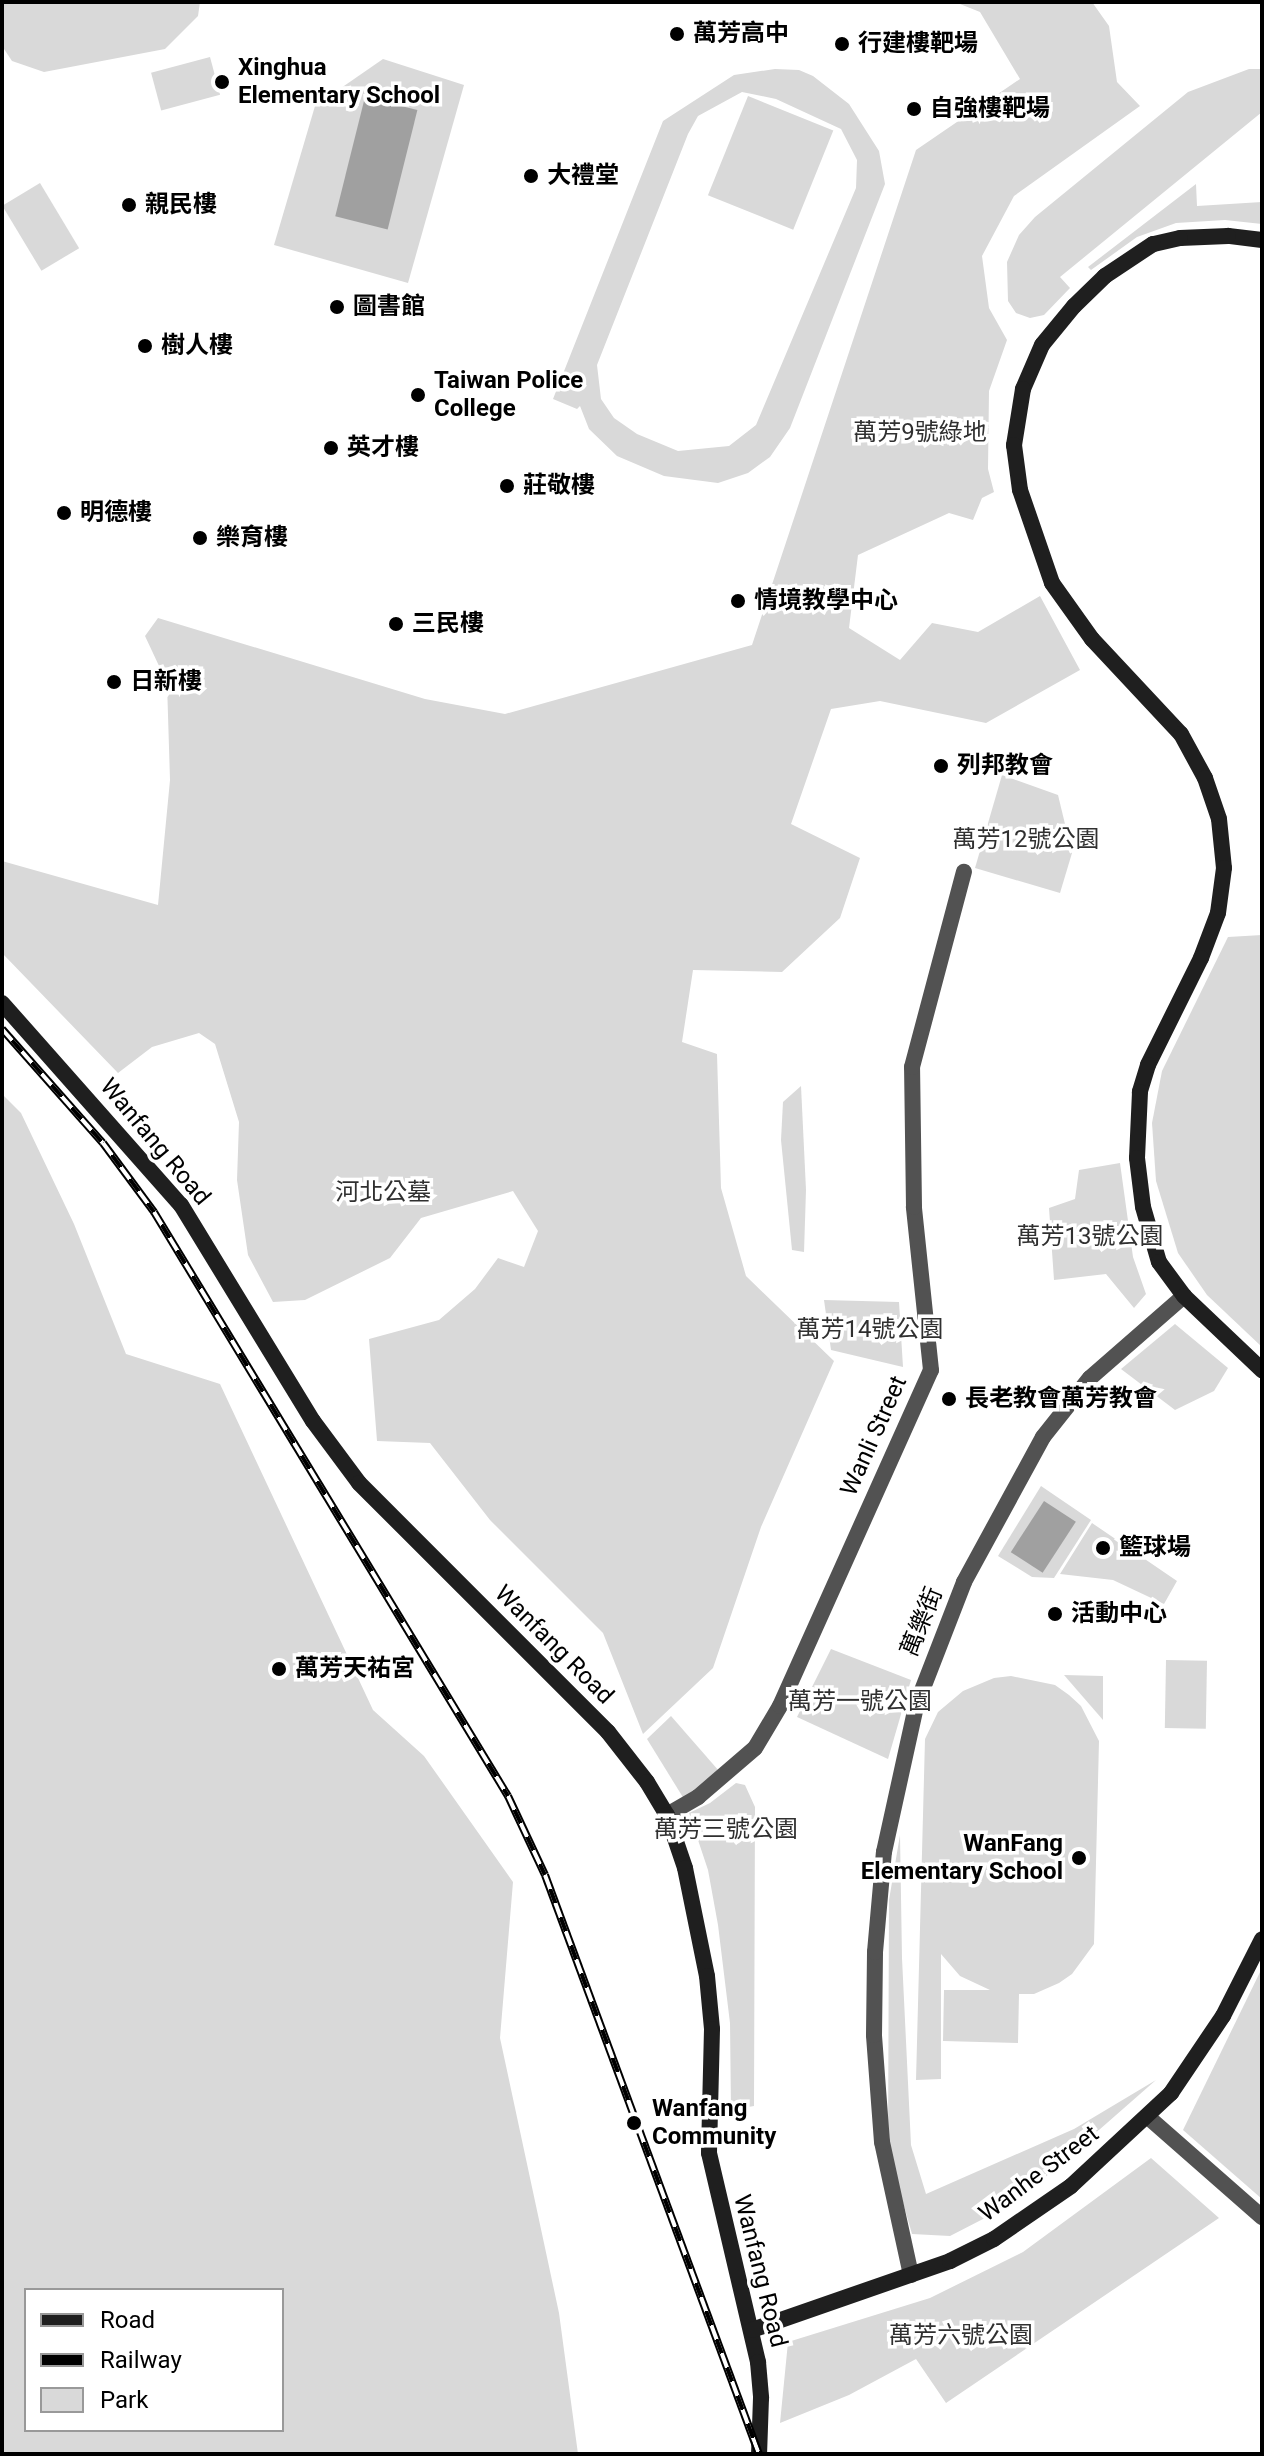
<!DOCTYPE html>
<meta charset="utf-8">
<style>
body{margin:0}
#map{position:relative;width:1264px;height:2456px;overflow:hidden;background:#fff;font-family:Roboto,"Noto Sans TC",sans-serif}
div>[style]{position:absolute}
.green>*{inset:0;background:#d9d9d9;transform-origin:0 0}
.water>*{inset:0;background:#a0a0a0;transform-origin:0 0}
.street>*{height:16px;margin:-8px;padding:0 8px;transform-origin:8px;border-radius:8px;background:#525252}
.secondary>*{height:16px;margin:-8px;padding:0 8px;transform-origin:8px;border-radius:8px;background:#1f1f1f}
.rail>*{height:8px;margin-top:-4px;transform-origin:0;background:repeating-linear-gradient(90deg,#fff 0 15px,#000 0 30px);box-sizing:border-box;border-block:2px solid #000}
.dots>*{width:22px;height:22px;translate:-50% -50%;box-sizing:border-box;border:4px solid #fff;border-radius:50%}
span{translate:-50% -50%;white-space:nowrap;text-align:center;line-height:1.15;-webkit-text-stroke:7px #fff;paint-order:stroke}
.poi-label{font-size:24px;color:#000;font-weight:700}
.left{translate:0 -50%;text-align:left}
.right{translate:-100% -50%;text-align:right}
.park-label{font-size:24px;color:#303030}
.street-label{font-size:24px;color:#000}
.frame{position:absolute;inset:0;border:4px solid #000;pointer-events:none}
.legend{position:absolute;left:24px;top:2288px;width:260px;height:144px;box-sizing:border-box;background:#fff;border:2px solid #999;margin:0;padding:10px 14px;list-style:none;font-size:24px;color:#000}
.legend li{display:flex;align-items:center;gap:16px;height:40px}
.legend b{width:40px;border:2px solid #999}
</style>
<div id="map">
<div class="green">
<i style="clip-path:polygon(2px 2px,200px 2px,198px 16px,165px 49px,44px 72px,12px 61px,2px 46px)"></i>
<i style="clip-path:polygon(955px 2px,1092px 2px,1109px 26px,1117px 82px,1140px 106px,1014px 196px,982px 256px,989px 308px,1007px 340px,989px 391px,988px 469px,994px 492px,982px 498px,973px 520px,949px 513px,858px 555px,849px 628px,900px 660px,932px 623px,978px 632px,1040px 596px,1080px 670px,986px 723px,880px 701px,831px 709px,791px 824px,860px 858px,840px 918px,782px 972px,693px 970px,682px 1042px,717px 1054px,721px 1188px,746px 1276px,834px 1361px,761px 1527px,713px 1668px,643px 1734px,603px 1633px,490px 1520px,430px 1443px,377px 1441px,369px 1339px,439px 1320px,475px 1289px,498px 1258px,524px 1267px,538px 1231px,513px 1191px,421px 1218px,390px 1258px,305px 1300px,273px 1302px,248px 1255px,237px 1180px,239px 1122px,215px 1044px,199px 1033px,152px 1047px,118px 1073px,2px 953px,2px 861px,158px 905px,170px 780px,167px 683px,145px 636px,158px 618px,425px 699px,505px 714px,752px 645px,916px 150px,1020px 79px,980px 12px)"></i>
<i style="left:210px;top:57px;width:39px;height:61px;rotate:75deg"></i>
<i style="clip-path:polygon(383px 59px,464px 85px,408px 283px,274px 245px,315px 106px)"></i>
<i style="clip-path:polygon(evenodd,775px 69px,799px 70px,813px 76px,849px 104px,879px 151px,885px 184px,790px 428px,770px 457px,748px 473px,718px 483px,664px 476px,617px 456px,589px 429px,580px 406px,577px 409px,553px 399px,663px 121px,734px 75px,775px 69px,742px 92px,776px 99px,841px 129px,857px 160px,856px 188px,756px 425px,729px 446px,678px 451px,637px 434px,614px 418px,601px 399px,597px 365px,688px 134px,698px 116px,742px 92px)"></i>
<i style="clip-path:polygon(1249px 69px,1262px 69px,1262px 112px,1060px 277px,1070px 288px,1044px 315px,1030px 318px,1016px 313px,1008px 301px,1007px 262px,1019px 235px,1035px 217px,1188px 92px)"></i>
<i style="left:748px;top:96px;width:92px;height:107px;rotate:22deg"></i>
<i style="left:40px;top:183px;width:76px;height:44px;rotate:59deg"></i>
<i style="clip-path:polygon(1196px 184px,1197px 206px,1262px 202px,1262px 224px,1225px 220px,1176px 223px,1137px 237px,1091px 270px,1088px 267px)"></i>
<i style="clip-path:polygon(1002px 775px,1058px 795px,1072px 853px,1060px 893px,975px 868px)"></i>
<i style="clip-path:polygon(1262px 935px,1262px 1347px,1207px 1295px,1178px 1253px,1156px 1181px,1152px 1123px,1162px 1071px,1228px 937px)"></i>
<i style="clip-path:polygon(801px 1086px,806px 1190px,804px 1252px,792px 1250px,781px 1140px,783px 1102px)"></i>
<i style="clip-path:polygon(evenodd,2px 1094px,21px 1113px,74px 1224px,126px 1354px,220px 1384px,373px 1710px,424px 1756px,513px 1882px,500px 2038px,559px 2313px,578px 2454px,2px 2454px,2px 1094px,26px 2290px,282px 2290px,282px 2430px,26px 2430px,26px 2290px)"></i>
<i style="clip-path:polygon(1120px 1163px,1133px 1257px,1146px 1294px,1134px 1308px,1106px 1274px,1054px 1280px,1049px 1208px,1075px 1199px,1079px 1170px)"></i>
<i style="clip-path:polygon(824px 1300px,899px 1302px,903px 1367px,831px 1350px)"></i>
<i style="clip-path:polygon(1175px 1324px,1228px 1368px,1214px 1391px,1175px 1410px,1121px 1369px)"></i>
<i style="clip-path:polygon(1041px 1486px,1091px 1520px,1054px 1578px,1032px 1577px,998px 1556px)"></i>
<i style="clip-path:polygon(1092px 1523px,1177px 1581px,1164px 1604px,1113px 1580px,1060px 1574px)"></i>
<i style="clip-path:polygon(831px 1649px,911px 1680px,888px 1759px,797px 1717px)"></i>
<i style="left:1166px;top:1660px;width:41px;height:68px;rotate:1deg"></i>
<i style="clip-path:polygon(1064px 1675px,1103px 1676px,1103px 1720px)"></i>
<i style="clip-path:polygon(1011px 1676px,1055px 1685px,1069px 1695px,1081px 1706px,1099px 1741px,1094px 1944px,1072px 1974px,1059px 1983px,1034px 1994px,1019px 1994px,1018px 2043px,943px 2041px,944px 1990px,990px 1990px,960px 1976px,941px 1954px,941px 2079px,916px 2080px,925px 1739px,938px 1712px,963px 1691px,994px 1678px)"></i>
<i style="clip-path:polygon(671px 1716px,719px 1771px,684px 1799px,647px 1739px)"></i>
<i style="clip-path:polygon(736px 1783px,745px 1785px,755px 1807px,754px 2106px,731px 2110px,730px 2023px,718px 1925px,708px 1870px,689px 1813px,710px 1803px)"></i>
<i style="clip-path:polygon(900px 1835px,902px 1958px,911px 2145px,926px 2194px,1074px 2129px,1156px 2080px,1018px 2201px,950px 2236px,912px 2234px,888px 2150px,889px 1900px)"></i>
<i style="clip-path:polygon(1262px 1968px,1262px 2199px,1183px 2130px)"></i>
<i style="clip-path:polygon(1151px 2158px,1219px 2218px,946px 2403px,916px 2359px,849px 2395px,780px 2423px,788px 2342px,930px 2298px,1023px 2252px)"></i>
</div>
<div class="water">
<i style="left:365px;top:97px;width:54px;height:123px;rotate:14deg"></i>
<i style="left:1044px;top:1501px;width:38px;height:61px;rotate:33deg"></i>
</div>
<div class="street">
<i style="left:667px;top:1815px;width:36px;rotate:-30deg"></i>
<i style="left:698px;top:1797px;width:75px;rotate:-40.7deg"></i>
<i style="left:755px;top:1748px;width:49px;rotate:-59.2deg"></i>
<i style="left:780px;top:1706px;width:368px;rotate:-65.8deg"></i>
<i style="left:931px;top:1370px;width:164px;rotate:-96deg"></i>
<i style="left:914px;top:1207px;width:140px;rotate:-90.8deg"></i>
<i style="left:912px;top:1067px;width:202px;rotate:-75.1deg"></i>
<i style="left:1148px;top:2117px;width:152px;rotate:41.3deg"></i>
<i style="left:911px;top:2275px;width:136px;rotate:-102.3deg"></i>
<i style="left:882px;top:2142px;width:107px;rotate:-94.3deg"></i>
<i style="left:874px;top:2035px;width:83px;rotate:-89.3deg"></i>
<i style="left:875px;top:1952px;width:100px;rotate:-84.9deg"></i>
<i style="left:884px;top:1852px;width:149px;rotate:-77.6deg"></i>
<i style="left:916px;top:1706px;width:133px;rotate:-68.8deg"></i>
<i style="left:964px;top:1582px;width:165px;rotate:-61.4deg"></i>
<i style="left:1043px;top:1437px;width:75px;rotate:-51.5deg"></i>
<i style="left:1090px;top:1378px;width:125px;rotate:-41.1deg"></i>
</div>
<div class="secondary">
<i style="left:1262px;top:240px;width:34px;rotate:-173deg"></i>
<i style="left:1228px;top:236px;width:48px;rotate:177.6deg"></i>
<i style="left:1180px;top:238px;width:28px;rotate:167deg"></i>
<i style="left:1153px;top:244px;width:58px;rotate:146.3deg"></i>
<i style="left:1105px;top:276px;width:43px;rotate:135.9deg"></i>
<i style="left:1074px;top:306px;width:50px;rotate:129.4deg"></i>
<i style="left:1042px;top:345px;width:48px;rotate:113.4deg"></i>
<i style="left:1023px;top:389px;width:57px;rotate:99.1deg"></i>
<i style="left:1014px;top:445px;width:45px;rotate:82.4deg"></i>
<i style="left:1020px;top:490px;width:98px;rotate:71deg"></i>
<i style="left:1052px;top:583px;width:69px;rotate:54.5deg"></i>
<i style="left:1092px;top:639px;width:130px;rotate:46.9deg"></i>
<i style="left:1181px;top:734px;width:50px;rotate:61.4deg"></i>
<i style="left:1205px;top:778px;width:43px;rotate:71.1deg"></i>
<i style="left:1219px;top:819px;width:49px;rotate:84.2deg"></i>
<i style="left:1224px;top:868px;width:45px;rotate:97.6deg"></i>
<i style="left:1218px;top:913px;width:48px;rotate:110.7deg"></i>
<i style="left:1201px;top:958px;width:119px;rotate:116.4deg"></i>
<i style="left:1148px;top:1065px;width:28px;rotate:107deg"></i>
<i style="left:1140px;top:1092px;width:66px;rotate:92.6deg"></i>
<i style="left:1137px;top:1158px;width:49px;rotate:83deg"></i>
<i style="left:1143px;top:1207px;width:57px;rotate:73.8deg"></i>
<i style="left:1159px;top:1262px;width:42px;rotate:53.7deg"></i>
<i style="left:1184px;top:1296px;width:108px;rotate:43.5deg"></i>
<i style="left:2px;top:1003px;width:270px;rotate:48.5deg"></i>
<i style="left:181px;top:1205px;width:253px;rotate:58.6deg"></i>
<i style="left:313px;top:1421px;width:77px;rotate:53.4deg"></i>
<i style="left:359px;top:1483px;width:352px;rotate:45deg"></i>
<i style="left:608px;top:1732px;width:63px;rotate:52deg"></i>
<i style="left:647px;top:1782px;width:39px;rotate:59deg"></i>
<i style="left:667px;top:1815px;width:56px;rotate:71.2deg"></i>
<i style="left:685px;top:1868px;width:110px;rotate:78.5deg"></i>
<i style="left:707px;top:1976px;width:53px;rotate:84.6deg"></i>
<i style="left:712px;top:2029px;width:124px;rotate:91.4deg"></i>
<i style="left:709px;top:2153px;width:215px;rotate:76.8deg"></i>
<i style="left:758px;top:2362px;width:36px;rotate:85deg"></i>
<i style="left:761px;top:2398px;width:56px;rotate:92deg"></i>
<i style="left:752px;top:2330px;width:210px;rotate:-19.2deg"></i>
<i style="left:950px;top:2261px;width:49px;rotate:-26.6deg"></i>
<i style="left:994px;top:2239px;width:93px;rotate:-34.5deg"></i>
<i style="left:1071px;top:2186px;width:137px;rotate:-42.9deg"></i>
<i style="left:1171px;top:2093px;width:93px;rotate:-56deg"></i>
<i style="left:1223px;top:2016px;width:86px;rotate:-63.1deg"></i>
</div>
<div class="rail">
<i style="left:2px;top:1029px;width:152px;rotate:48.5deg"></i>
<i style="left:103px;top:1143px;width:86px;rotate:53.5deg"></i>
<i style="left:154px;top:1212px;width:683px;rotate:58.78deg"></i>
<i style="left:508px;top:1796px;width:87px;rotate:64.9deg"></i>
<i style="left:545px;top:1875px;width:617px;rotate:69.72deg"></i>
</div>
<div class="dots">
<i style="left:677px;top:34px;background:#000"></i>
<i style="left:842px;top:44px;background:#000"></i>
<i style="left:222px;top:82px;background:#000"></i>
<i style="left:914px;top:109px;background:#000"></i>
<i style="left:531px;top:176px;background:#000"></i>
<i style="left:129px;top:205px;background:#000"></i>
<i style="left:337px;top:307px;background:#000"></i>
<i style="left:145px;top:346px;background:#000"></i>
<i style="left:418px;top:395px;background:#000"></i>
<i style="left:331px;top:448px;background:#000"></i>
<i style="left:507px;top:486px;background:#000"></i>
<i style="left:64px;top:513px;background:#000"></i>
<i style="left:200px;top:538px;background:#000"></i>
<i style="left:738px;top:601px;background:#000"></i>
<i style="left:396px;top:624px;background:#000"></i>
<i style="left:114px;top:682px;background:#000"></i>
<i style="left:941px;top:766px;background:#000"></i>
<i style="left:949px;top:1399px;background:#000"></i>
<i style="left:1103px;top:1548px;background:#000"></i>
<i style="left:1055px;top:1614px;background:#000"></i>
<i style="left:279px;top:1669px;background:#000"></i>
<i style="left:1079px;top:1858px;background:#000"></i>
<i style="left:634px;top:2123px;background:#000"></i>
</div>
<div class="poi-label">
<span class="left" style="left:693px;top:34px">萬芳高中</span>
<span class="left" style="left:858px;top:44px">行建樓靶場</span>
<span class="left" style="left:238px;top:82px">Xinghua<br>Elementary School</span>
<span class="left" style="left:930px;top:109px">自強樓靶場</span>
<span class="left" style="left:547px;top:176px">大禮堂</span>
<span class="left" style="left:145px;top:205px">親民樓</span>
<span class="left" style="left:353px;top:307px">圖書館</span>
<span class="left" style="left:161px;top:346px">樹人樓</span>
<span class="left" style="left:434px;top:395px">Taiwan Police<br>College</span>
<span class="left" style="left:347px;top:448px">英才樓</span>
<span class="left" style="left:523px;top:486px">莊敬樓</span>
<span class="left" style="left:80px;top:513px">明德樓</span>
<span class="left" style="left:216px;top:538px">樂育樓</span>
<span class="left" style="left:754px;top:601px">情境教學中心</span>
<span class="left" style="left:412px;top:624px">三民樓</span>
<span class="left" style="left:130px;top:682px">日新樓</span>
<span class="left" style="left:957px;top:766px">列邦教會</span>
<span class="left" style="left:965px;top:1399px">長老教會萬芳教會</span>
<span class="left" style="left:1119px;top:1548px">籃球場</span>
<span class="left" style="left:1071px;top:1614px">活動中心</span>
<span class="left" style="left:295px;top:1669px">萬芳天祐宮</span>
<span class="right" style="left:1063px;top:1858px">WanFang<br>Elementary School</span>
<span class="left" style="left:652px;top:2123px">Wanfang<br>Community</span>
</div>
<div class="park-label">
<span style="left:920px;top:433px">萬芳9號綠地</span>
<span style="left:1026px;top:840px">萬芳12號公園</span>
<span style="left:383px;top:1193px">河北公墓</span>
<span style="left:1090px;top:1237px">萬芳13號公園</span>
<span style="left:870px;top:1330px">萬芳14號公園</span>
<span style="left:860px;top:1702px">萬芳一號公園</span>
<span style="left:726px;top:1830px">萬芳三號公園</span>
<span style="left:961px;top:2336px">萬芳六號公園</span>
</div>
<div class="street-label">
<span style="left:155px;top:1142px;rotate:50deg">Wanfang Road</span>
<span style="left:874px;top:1436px;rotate:-66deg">Wanli Street</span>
<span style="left:922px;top:1622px;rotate:-68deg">萬樂街</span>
<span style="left:554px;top:1645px;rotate:45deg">Wanfang Road</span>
<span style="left:1039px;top:2174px;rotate:-37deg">Wanhe Street</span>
<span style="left:760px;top:2271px;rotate:76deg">Wanfang Road</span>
</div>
<div class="frame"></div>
<ul class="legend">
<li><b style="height:10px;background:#1f1f1f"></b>Road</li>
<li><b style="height:10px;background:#000"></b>Railway</li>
<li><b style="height:22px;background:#d9d9d9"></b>Park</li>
</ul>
</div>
